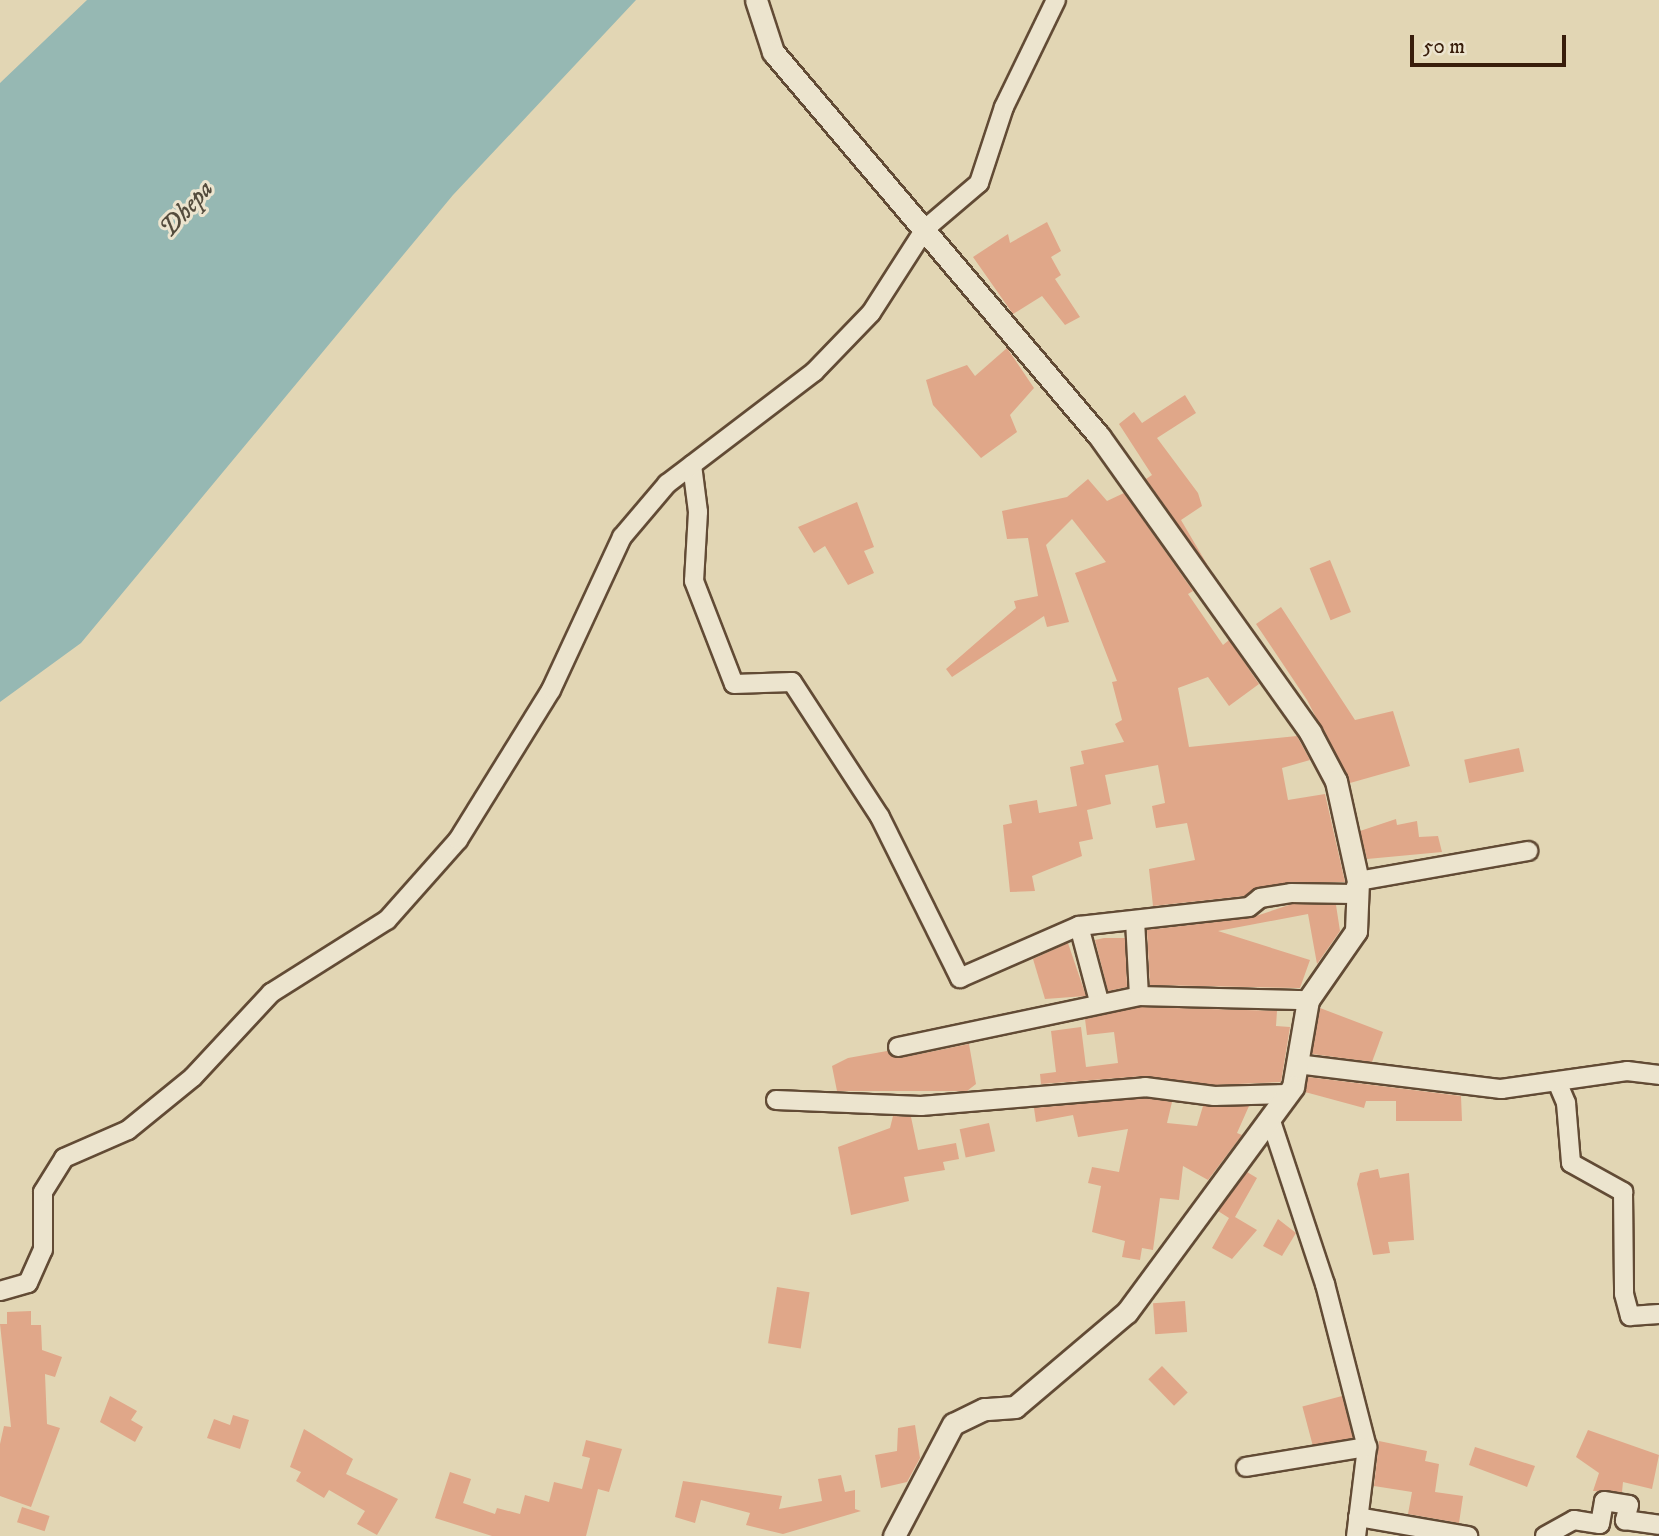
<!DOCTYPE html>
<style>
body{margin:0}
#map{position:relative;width:1659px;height:1536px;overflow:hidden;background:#e2d6b4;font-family:"IM FELL DW Pica",serif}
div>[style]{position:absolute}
.water>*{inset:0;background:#96b8b3}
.building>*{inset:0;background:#e0a789;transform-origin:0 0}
.roads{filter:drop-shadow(2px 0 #624b35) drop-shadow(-2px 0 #624b35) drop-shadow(0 2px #624b35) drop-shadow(0 -2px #624b35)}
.minor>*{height:18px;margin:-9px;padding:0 9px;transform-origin:9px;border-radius:9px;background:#ece4ce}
.tertiary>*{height:21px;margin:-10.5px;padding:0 10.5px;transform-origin:10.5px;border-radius:10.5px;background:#ece4ce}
span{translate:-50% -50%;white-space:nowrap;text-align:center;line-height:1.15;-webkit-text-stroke:6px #ece4ce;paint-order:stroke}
.water-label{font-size:26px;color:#544c3d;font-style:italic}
.scale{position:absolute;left:1410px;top:35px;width:156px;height:32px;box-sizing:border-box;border:4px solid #381d0b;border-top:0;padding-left:9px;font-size:21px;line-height:24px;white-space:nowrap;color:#381d0b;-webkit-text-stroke:5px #ece4ce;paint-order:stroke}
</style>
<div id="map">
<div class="water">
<i style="clip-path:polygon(87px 0,636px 0,453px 195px,81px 643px,0 702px,0 83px)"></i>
</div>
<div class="building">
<i style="clip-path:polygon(1047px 222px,1061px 251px,1051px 257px,1061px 275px,1055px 279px,1080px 317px,1065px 325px,1042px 296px,1013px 314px,973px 257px,1008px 234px,1010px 243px)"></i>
<i style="clip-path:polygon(1007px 348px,1034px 388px,1010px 415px,1017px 432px,981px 458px,933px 405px,926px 380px,967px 365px,975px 376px)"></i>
<i style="clip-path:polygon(1185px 395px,1196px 413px,1157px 438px,1198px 493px,1202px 506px,1181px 520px,1211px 571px,1146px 479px,1152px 475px,1119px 424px,1134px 412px,1142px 423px)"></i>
<i style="clip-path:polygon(1088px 479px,1107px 501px,1124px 493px,1193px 591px,1188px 594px,1223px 645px,1229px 640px,1259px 684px,1229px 706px,1208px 677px,1178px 688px,1189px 747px,1297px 736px,1310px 760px,1282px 768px,1288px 800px,1325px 794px,1345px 882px,1289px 882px,1244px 896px,1153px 906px,1149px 869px,1195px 860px,1187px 823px,1156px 828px,1152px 806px,1165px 803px,1158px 765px,1105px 775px,1111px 804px,1087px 810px,1093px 839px,1079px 842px,1082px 856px,1032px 876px,1035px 891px,1010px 892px,1003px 825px,1012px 823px,1009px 805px,1037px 800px,1039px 813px,1077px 806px,1070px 767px,1084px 764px,1081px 751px,1124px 742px,1115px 724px,1122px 720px,1112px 682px,1117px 681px,1075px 573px,1106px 562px,1072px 519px,1046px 545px,1069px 622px,1047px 627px,1044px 616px,952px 677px,946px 669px,1016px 608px,1014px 601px,1038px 596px,1028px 538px,1007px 539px,1002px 511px,1067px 497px)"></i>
<i style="clip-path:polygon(857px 502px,874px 547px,864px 551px,874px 573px,848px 585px,825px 546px,814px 553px,798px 527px)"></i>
<i style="left:1330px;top:560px;width:56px;height:22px;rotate:68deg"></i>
<i style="clip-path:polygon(1281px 607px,1355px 720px,1393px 711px,1410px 766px,1350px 783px,1307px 700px,1256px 624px)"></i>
<i style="left:1519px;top:748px;width:24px;height:56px;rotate:78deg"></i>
<i style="clip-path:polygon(1396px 819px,1397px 825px,1417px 821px,1419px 837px,1438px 836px,1442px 852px,1367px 859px,1360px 831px)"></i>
<i style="clip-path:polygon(1292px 904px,1336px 905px,1340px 931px,1317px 964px,1308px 914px,1218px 931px,1310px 960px,1300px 988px,1150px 985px,1147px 930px,1250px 918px)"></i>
<i style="clip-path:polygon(1104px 938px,1125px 938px,1127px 987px,1108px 991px,1095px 940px)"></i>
<i style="clip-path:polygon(1068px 943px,1086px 996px,1045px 999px,1033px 959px)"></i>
<i style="clip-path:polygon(1140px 1007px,1277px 1011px,1276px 1026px,1290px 1027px,1281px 1082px,1215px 1085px,1144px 1076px,1041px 1084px,1040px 1074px,1056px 1072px,1051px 1031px,1081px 1027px,1086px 1067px,1118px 1063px,1114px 1032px,1087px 1035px,1085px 1019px)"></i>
<i style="clip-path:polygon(1320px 1008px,1383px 1032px,1372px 1062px,1312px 1054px)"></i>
<i style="clip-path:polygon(969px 1044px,976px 1084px,967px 1091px,837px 1091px,832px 1066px,848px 1058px,887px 1051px,900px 1058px)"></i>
<i style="clip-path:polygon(1308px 1077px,1461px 1096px,1462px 1121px,1396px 1121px,1396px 1101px,1366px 1101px,1364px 1108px,1305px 1092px)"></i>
<i style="clip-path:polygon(1145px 1098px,1172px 1102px,1167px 1123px,1197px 1126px,1203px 1106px,1249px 1106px,1237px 1133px,1242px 1135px,1208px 1180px,1183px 1166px,1179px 1200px,1160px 1198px,1153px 1250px,1142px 1248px,1140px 1260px,1122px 1257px,1125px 1241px,1092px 1232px,1101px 1186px,1088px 1183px,1092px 1167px,1119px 1172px,1128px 1129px,1078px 1137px,1073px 1115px,1036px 1122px,1034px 1108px)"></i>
<i style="clip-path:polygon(893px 1116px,911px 1117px,918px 1150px,956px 1143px,959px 1159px,943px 1162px,945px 1170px,904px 1177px,909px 1201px,851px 1215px,838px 1147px,890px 1128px)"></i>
<i style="left:989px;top:1123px;width:29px;height:30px;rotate:78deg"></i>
<i style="clip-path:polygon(1378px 1169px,1380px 1178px,1409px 1173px,1414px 1240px,1388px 1242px,1390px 1253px,1373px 1255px,1357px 1184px,1360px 1173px)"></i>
<i style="clip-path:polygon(1247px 1172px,1257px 1178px,1235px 1217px,1257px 1230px,1232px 1259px,1212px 1248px,1229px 1218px,1218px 1211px)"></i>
<i style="clip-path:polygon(1278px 1219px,1296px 1233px,1282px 1256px,1263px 1246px)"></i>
<i style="left:777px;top:1287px;width:33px;height:57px;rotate:9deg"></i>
<i style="left:1185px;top:1301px;width:31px;height:32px;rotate:86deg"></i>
<i style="clip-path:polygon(31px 1311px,31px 1325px,41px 1325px,42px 1350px,62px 1357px,55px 1377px,45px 1374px,47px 1424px,60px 1428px,31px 1507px,0 1496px,0 1444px,4px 1426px,11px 1427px,0 1324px,7px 1324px,7px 1312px)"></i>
<i style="left:1162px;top:1366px;width:37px;height:19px;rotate:46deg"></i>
<i style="clip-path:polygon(110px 1396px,137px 1411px,131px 1420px,143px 1427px,135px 1442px,100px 1422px)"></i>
<i style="left:1342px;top:1396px;width:43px;height:41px;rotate:75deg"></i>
<i style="clip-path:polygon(233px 1415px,249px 1420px,240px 1449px,207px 1438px,214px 1419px,230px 1425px)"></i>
<i style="clip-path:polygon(915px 1425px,920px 1458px,907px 1482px,881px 1488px,875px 1455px,897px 1451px,898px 1428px)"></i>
<i style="clip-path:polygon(304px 1429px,353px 1459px,346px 1474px,398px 1499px,377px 1535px,357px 1524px,365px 1511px,329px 1490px,324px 1498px,296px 1481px,301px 1472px,290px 1467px)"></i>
<i style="clip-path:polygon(1588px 1430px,1659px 1455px,1652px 1489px,1623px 1482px,1622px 1492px,1593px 1491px,1599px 1473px,1576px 1457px)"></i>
<i style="clip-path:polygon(586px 1440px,622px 1449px,609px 1492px,598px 1489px,586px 1536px,492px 1536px,435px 1518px,450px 1472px,471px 1479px,463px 1503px,495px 1514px,497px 1508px,520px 1514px,525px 1495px,549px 1502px,554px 1482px,582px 1489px,590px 1458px,582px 1456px)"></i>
<i style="clip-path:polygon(1379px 1441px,1427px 1451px,1425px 1461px,1439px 1464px,1435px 1492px,1463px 1496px,1459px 1523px,1408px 1514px,1412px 1492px,1374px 1486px)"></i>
<i style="clip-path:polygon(1475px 1447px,1535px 1466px,1527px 1487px,1469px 1465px)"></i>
<i style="clip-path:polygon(841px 1475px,845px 1492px,855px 1490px,855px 1509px,861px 1511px,783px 1534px,746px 1525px,750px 1513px,701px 1500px,695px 1523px,675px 1517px,683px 1481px,782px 1496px,779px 1509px,822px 1501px,818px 1479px)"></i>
<i style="left:22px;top:1507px;width:29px;height:16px;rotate:18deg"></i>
</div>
<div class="roads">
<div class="minor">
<i style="left:692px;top:465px;width:47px;rotate:82.7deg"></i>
<i style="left:698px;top:512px;width:69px;rotate:93.3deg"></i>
<i style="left:694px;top:581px;width:110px;rotate:68.8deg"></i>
<i style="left:734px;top:684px;width:58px;rotate:-2deg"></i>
<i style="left:792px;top:682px;width:161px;rotate:56.9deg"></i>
<i style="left:880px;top:817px;width:180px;rotate:63.6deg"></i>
<i style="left:960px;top:978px;width:130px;rotate:-23.6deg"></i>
<i style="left:1079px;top:926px;width:171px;rotate:-6.4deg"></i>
<i style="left:1249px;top:907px;width:14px;rotate:-39deg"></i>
<i style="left:1260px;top:898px;width:31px;rotate:-9deg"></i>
<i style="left:1291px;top:893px;width:62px;rotate:0.9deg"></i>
<i style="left:1353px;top:894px;width:14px;rotate:-69deg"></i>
<i style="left:1358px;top:881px;width:173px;rotate:-10deg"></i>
<i style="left:1135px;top:920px;width:76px;rotate:87deg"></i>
<i style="left:1079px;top:926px;width:78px;rotate:75.1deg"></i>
<i style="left:898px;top:1047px;width:246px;rotate:-11.9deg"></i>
<i style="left:1139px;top:996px;width:169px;rotate:1.4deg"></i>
<i style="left:1297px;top:1064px;width:206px;rotate:7deg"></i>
<i style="left:1501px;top:1089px;width:127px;rotate:-8.1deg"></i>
<i style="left:1627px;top:1071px;width:32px;rotate:7deg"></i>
<i style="left:1558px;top:1084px;width:21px;rotate:67deg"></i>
<i style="left:1566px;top:1103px;width:60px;rotate:85.2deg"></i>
<i style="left:1571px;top:1163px;width:60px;rotate:29.1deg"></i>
<i style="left:1623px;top:1192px;width:102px;rotate:89.4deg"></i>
<i style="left:1624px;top:1294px;width:23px;rotate:75deg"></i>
<i style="left:1630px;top:1316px;width:29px;rotate:-4deg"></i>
<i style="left:776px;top:1100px;width:145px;rotate:2.4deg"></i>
<i style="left:921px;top:1106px;width:225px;rotate:-4.8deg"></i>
<i style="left:1145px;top:1087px;width:70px;rotate:7.4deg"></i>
<i style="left:1214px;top:1096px;width:74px;rotate:-1.5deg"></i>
<i style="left:1270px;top:1118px;width:175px;rotate:71.7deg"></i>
<i style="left:1325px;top:1284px;width:168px;rotate:75.6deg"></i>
<i style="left:1367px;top:1447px;width:90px;rotate:97deg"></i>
<i style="left:0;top:1291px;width:29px;rotate:-16deg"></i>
<i style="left:28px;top:1283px;width:36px;rotate:-66deg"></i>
<i style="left:43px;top:1250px;width:58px;rotate:-90deg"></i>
<i style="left:43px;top:1192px;width:40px;rotate:-58deg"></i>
<i style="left:64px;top:1158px;width:70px;rotate:-23.6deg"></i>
<i style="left:128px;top:1130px;width:84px;rotate:-39.2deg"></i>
<i style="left:193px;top:1077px;width:115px;rotate:-47.1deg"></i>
<i style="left:271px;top:993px;width:137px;rotate:-32.2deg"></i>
<i style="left:387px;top:920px;width:107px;rotate:-48.4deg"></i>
<i style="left:458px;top:840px;width:176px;rotate:-58.2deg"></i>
<i style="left:551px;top:690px;width:169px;rotate:-65.1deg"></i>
<i style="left:622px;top:537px;width:70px;rotate:-49.7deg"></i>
<i style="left:667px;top:484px;width:185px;rotate:-37.3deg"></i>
<i style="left:814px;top:372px;width:82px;rotate:-46deg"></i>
<i style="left:871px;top:313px;width:100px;rotate:-57.3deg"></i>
<i style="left:925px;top:229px;width:71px;rotate:-40.4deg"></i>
<i style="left:979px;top:183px;width:80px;rotate:-71.8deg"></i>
<i style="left:1004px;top:107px;width:119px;rotate:-64.1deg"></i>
<i style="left:1246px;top:1467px;width:123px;rotate:-9.4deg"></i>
<i style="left:1358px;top:1517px;width:112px;rotate:9.8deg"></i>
<i style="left:1545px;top:1536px;width:33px;rotate:-29deg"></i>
<i style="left:1574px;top:1520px;width:26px;rotate:9deg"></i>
<i style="left:1600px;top:1524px;width:23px;rotate:-80deg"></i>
<i style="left:1604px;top:1501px;width:25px;rotate:9deg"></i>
<i style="left:1629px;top:1505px;width:16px;rotate:105deg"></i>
<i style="left:1625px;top:1520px;width:34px;rotate:8deg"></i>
</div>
<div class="tertiary">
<i style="left:756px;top:0;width:55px;rotate:71.9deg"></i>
<i style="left:773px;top:52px;width:504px;rotate:49.67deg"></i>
<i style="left:1099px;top:436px;width:364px;rotate:54.5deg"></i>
<i style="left:1310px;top:732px;width:55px;rotate:62deg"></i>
<i style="left:1336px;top:781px;width:102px;rotate:77.6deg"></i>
<i style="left:1358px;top:881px;width:50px;rotate:92.3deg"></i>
<i style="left:1356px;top:931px;width:84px;rotate:124.8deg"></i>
<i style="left:1308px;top:1000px;width:88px;rotate:99.8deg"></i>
<i style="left:1293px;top:1087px;width:280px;rotate:126.4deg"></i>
<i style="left:1127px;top:1312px;width:147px;rotate:139.7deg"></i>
<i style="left:1015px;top:1407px;width:31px;rotate:176deg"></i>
<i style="left:984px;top:1409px;width:34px;rotate:154deg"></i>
<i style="left:953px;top:1424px;width:127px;rotate:117.8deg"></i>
</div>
</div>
<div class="water-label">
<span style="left:187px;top:209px;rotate:-48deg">Dhepa</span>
</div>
<div class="scale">50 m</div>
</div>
